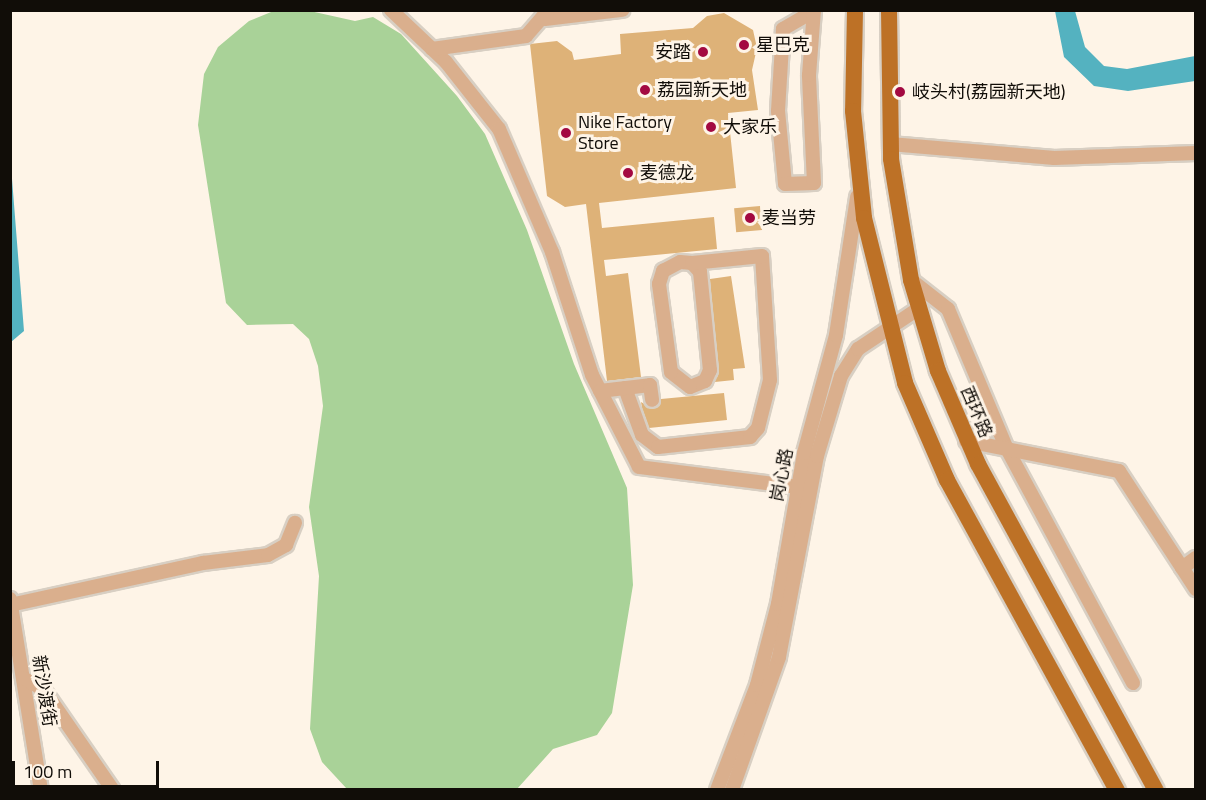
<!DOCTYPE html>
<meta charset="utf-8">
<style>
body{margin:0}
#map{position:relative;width:1206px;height:800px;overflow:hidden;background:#fef4e7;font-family:"Titillium Web","Noto Sans SC",sans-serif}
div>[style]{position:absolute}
.forest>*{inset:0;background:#a9d298}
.water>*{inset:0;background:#54b2c0}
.building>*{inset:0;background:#deb278;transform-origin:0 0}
.roads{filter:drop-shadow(2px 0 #d8cfc3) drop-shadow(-2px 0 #d8cfc3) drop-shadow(0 2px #d8cfc3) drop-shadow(0 -2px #d8cfc3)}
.minor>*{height:14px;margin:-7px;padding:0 7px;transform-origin:7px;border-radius:7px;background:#daaf8d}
.major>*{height:16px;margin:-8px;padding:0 8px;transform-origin:8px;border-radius:8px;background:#bd7126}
.dots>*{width:16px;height:16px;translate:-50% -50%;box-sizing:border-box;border:3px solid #fef4e7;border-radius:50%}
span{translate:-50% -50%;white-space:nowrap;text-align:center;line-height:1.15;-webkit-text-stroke:6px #fef4e7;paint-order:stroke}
.poi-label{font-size:18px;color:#110d08}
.left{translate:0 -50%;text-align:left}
.right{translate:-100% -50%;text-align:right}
.street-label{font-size:18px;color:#110d08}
.frame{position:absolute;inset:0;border:12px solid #110d08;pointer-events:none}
.scale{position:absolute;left:12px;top:761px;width:147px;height:27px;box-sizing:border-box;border:3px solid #110d08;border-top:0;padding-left:8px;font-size:18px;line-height:21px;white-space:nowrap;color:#110d08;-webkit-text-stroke:4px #fef4e7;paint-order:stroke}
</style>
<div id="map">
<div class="forest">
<i style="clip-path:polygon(276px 10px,310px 11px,355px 21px,373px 17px,401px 34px,457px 96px,485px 134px,527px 230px,574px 364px,627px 488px,633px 585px,612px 713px,597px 735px,553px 749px,517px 789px,347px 789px,322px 762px,310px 729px,319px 576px,309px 507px,323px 406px,318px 366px,309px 339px,293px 324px,247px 325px,226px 303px,198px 125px,204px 74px,218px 47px,249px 21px)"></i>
</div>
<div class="water">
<i style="clip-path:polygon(1055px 11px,1075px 11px,1085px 47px,1104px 66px,1127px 69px,1195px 56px,1195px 81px,1128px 91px,1094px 86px,1064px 57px)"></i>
<i style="clip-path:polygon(10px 23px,11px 166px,24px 331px,11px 342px)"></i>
</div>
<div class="building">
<i style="clip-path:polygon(724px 13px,753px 30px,757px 48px,752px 70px,758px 110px,728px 113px,736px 188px,599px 203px,602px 228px,714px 217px,717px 249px,604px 260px,606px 276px,628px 273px,641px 377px,607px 381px,586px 204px,565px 207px,547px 196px,530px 44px,557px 41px,572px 52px,574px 60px,621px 54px,620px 34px,693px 28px,707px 16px)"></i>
<i style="left:760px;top:206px;width:24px;height:26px;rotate:85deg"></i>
<i style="clip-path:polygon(731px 276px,745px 368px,733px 369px,734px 380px,715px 382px,710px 279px)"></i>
<i style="clip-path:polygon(724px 393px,727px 420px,649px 428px,642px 408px,641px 402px,653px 409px,661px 399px)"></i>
</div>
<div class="roads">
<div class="minor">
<i style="left:391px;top:10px;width:76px;rotate:43.4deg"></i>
<i style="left:446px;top:62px;width:85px;rotate:51.7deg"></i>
<i style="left:499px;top:129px;width:134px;rotate:66.7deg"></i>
<i style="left:552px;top:252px;width:129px;rotate:72deg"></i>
<i style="left:592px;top:375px;width:103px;rotate:62.9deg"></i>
<i style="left:639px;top:467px;width:159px;rotate:7.2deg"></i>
<i style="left:814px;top:11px;width:36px;rotate:150deg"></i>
<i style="left:783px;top:29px;width:82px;rotate:93.5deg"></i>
<i style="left:778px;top:111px;width:73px;rotate:84.5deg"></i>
<i style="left:785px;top:184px;width:29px;rotate:-2deg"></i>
<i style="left:814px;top:183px;width:108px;rotate:-92.7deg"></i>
<i style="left:809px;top:75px;width:65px;rotate:-85.6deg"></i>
<i style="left:545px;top:19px;width:78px;rotate:-6.7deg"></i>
<i style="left:432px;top:49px;width:95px;rotate:-7.9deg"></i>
<i style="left:526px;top:36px;width:35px;rotate:-49deg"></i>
<i style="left:890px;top:144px;width:165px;rotate:4.9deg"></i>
<i style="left:1054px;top:158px;width:142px;rotate:-2deg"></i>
<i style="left:680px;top:262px;width:12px;rotate:5deg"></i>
<i style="left:692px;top:263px;width:12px;rotate:48deg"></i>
<i style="left:700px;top:272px;width:99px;rotate:84.2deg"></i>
<i style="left:710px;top:370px;width:12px;rotate:114deg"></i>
<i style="left:705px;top:381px;width:16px;rotate:158deg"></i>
<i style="left:690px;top:387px;width:24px;rotate:-142deg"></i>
<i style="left:671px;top:372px;width:89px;rotate:-97.8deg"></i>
<i style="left:659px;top:284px;width:14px;rotate:-73deg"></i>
<i style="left:663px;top:271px;width:19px;rotate:-28deg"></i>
<i style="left:911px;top:280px;width:47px;rotate:38.1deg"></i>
<i style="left:948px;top:309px;width:150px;rotate:67.2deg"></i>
<i style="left:1006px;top:447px;width:268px;rotate:61.7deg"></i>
<i style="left:625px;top:388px;width:50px;rotate:70.1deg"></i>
<i style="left:642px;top:435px;width:20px;rotate:37deg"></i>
<i style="left:658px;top:447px;width:93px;rotate:-6.2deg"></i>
<i style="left:750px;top:437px;width:12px;rotate:-48deg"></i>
<i style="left:758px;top:428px;width:49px;rotate:-76deg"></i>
<i style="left:770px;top:380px;width:124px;rotate:-93.7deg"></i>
<i style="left:762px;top:256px;width:70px;rotate:174.3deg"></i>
<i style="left:600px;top:391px;width:50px;rotate:-6.8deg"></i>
<i style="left:650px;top:385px;width:15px;rotate:82deg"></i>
<i style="left:966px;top:441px;width:156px;rotate:11.1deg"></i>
<i style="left:1119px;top:471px;width:141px;rotate:56.9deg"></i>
<i style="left:1182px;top:568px;width:17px;rotate:-36deg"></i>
<i style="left:10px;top:599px;width:193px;rotate:80.8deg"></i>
<i style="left:10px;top:605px;width:198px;rotate:-12.3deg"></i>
<i style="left:203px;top:563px;width:65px;rotate:-7deg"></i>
<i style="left:268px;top:555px;width:21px;rotate:-29deg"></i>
<i style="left:286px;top:545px;width:24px;rotate:-68deg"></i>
<i style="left:23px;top:678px;width:23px;rotate:29deg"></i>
<i style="left:43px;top:689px;width:123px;rotate:55.3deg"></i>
<i style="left:717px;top:790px;width:112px;rotate:-69.1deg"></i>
<i style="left:757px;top:685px;width:84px;rotate:-75.5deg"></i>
<i style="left:778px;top:604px;width:153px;rotate:-80.2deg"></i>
<i style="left:804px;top:453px;width:122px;rotate:-74.8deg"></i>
<i style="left:836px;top:335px;width:140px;rotate:-81.3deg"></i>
<i style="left:732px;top:790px;width:141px;rotate:-70.5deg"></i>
<i style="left:779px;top:657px;width:205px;rotate:-79.3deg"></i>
<i style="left:817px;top:456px;width:84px;rotate:-73.3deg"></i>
<i style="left:841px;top:376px;width:32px;rotate:-58deg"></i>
<i style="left:858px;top:349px;width:72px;rotate:-33.7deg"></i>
</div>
<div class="major">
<i style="left:855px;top:10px;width:101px;rotate:91.1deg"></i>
<i style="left:853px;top:111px;width:108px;rotate:84.1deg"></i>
<i style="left:864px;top:218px;width:170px;rotate:76deg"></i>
<i style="left:905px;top:383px;width:106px;rotate:66.6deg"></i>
<i style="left:947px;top:480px;width:354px;rotate:61.3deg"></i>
<i style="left:889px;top:10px;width:149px;rotate:89.2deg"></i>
<i style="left:891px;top:159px;width:123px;rotate:80.6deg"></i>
<i style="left:911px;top:280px;width:95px;rotate:73.5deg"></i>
<i style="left:938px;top:371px;width:101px;rotate:66.7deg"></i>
<i style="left:978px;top:464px;width:371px;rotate:61.4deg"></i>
</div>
</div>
<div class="dots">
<i style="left:744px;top:45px;background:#a30941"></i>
<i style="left:703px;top:52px;background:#a30941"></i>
<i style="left:645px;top:90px;background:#a30941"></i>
<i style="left:900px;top:92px;background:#a30941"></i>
<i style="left:711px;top:127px;background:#a30941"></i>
<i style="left:566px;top:133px;background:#a30941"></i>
<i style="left:628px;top:173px;background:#a30941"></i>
<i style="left:750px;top:218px;background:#a30941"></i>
</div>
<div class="poi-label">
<span class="left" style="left:756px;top:45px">星巴克</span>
<span class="right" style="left:691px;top:52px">安踏</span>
<span class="left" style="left:657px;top:90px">荔园新天地</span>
<span class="left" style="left:912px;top:92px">岐头村(荔园新天地)</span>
<span class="left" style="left:578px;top:133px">Nike Factory<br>Store</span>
<span class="left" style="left:723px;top:127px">大家乐</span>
<span class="left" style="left:640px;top:173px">麦德龙</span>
<span class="left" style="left:762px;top:218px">麦当劳</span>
</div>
<div class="street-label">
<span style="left:976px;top:412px;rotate:67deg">西环路</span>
<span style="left:782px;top:475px;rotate:-79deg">岗心路</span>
<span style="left:44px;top:691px;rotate:81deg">新沙渡街</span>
</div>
<div class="frame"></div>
<div class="scale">100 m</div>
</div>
